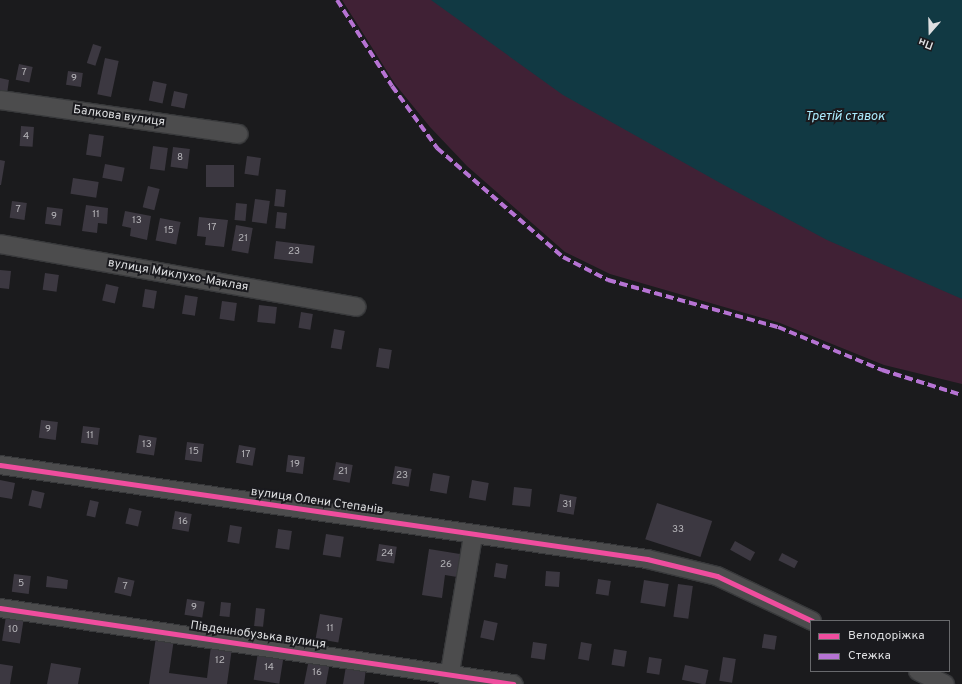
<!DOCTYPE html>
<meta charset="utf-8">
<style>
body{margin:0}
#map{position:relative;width:962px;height:684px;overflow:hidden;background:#1b1b1d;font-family:Overpass,sans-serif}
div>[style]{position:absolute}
.green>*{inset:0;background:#402135}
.water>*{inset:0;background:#113943}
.building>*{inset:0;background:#3c3841;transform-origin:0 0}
.roads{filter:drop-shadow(1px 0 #38393b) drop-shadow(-1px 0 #38393b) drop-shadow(0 1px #38393b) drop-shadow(0 -1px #38393b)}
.minor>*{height:18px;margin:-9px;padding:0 9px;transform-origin:9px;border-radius:9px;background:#4c4c4d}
.quiet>*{height:4px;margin-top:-2px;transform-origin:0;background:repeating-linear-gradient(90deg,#b673d3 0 8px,transparent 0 12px)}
.cycleway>*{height:5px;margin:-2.5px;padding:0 2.5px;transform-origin:2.5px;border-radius:2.5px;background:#ef4d9e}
span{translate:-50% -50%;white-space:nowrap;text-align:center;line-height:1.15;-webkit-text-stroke:4px #1a1a1e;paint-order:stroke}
.number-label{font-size:10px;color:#b6b5b9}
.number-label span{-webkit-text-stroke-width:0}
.street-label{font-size:12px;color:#dedfe1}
.water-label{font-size:13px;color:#abebfd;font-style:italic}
.legend{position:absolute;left:810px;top:620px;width:140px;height:52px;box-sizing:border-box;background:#1a1a1e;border:1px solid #68696c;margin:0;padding:5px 7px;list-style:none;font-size:12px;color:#dedfe1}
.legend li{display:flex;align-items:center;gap:8px;height:20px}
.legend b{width:20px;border:1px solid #68696c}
.north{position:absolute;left:910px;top:12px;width:40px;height:40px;-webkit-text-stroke:3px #1a1a1e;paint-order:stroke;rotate:200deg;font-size:11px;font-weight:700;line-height:16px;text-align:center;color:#dedfe1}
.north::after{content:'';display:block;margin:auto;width:14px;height:18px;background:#dedfe1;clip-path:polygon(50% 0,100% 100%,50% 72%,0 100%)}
</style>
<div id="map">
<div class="green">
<i style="clip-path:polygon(342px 0,962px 0,962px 384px,884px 365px,780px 323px,610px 274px,565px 252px,467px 166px,430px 127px,395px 84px)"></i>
</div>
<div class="water">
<i style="clip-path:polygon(431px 0,962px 0,962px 299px,827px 240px,722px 184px,563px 95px)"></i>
</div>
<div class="building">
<i style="left:93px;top:44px;width:9px;height:20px;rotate:18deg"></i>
<i style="left:105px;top:58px;width:14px;height:37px;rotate:12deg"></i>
<i style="left:19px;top:64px;width:14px;height:16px;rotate:12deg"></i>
<i style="left:68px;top:71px;width:15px;height:14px;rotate:8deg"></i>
<i style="clip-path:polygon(0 78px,9px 80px,7px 94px,0 93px)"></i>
<i style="left:153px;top:81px;width:14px;height:20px;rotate:12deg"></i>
<i style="left:174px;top:91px;width:14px;height:15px;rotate:12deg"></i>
<i style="left:21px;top:126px;width:13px;height:20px;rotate:4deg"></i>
<i style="left:89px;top:134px;width:15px;height:21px;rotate:8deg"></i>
<i style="left:153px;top:146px;width:15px;height:23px;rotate:8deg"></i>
<i style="left:173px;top:147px;width:17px;height:20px;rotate:7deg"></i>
<i style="left:247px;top:156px;width:14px;height:18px;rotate:8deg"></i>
<i style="clip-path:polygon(0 160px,5px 161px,1px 185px,0 185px)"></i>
<i style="left:105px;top:164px;width:20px;height:14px;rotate:11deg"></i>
<i style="left:206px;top:165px;width:28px;height:22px"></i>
<i style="left:73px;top:178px;width:26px;height:16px;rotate:9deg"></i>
<i style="left:148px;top:186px;width:12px;height:22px;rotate:14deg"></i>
<i style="left:276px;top:189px;width:10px;height:17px;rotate:6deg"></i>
<i style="left:255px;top:199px;width:15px;height:23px;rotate:8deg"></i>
<i style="left:12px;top:201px;width:15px;height:17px;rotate:8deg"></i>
<i style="left:236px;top:203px;width:11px;height:17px;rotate:5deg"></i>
<i style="clip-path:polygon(86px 205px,108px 208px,107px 224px,98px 223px,97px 233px,82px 231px)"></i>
<i style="left:47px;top:207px;width:16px;height:17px;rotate:7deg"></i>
<i style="clip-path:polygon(125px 211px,151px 216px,147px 240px,130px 236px,131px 228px,122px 226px)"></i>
<i style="left:277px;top:212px;width:10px;height:16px;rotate:6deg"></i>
<i style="clip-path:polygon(199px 217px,228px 220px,224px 247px,205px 245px,206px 237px,197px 236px)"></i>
<i style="left:160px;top:218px;width:21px;height:23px;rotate:11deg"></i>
<i style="left:236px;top:225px;width:17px;height:26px;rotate:10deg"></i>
<i style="left:276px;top:241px;width:39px;height:18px;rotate:7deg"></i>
<i style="clip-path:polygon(0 270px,11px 271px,9px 289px,0 288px)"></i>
<i style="left:45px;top:273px;width:14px;height:17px;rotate:8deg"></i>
<i style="left:106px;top:284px;width:13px;height:17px;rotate:13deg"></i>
<i style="left:145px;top:289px;width:12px;height:18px;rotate:9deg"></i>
<i style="left:185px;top:295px;width:13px;height:19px;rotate:9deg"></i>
<i style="left:222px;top:301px;width:15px;height:18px;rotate:8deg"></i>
<i style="left:259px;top:305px;width:18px;height:17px;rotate:6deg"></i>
<i style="left:301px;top:312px;width:12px;height:16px;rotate:9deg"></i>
<i style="left:334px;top:329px;width:11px;height:19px;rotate:10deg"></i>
<i style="left:379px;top:348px;width:13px;height:19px;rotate:9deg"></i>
<i style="left:41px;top:420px;width:17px;height:18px;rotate:7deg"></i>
<i style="left:83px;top:426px;width:17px;height:17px;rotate:7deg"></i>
<i style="left:139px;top:435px;width:18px;height:18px;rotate:9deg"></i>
<i style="left:187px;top:442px;width:17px;height:18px;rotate:7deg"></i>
<i style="left:239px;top:445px;width:17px;height:18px;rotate:10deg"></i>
<i style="left:288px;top:455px;width:17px;height:17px;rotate:7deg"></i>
<i style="left:336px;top:462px;width:17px;height:18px;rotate:10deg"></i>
<i style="left:395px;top:466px;width:17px;height:18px;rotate:10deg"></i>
<i style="left:433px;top:473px;width:17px;height:18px;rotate:10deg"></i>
<i style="clip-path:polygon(0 480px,15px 483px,12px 499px,0 497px)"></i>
<i style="left:472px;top:480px;width:17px;height:18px;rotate:10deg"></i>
<i style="left:514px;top:487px;width:18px;height:18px;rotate:6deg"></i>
<i style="left:32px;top:490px;width:13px;height:16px;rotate:13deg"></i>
<i style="left:560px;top:494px;width:17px;height:18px;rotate:10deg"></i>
<i style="left:90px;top:500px;width:9px;height:16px;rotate:13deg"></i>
<i style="left:657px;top:503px;width:58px;height:38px;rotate:18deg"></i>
<i style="left:129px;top:508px;width:13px;height:16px;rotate:13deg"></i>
<i style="left:175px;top:511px;width:17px;height:18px;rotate:10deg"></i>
<i style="left:230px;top:525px;width:12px;height:17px;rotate:9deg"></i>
<i style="left:278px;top:529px;width:14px;height:19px;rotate:8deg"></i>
<i style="left:326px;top:534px;width:18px;height:21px;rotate:9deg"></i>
<i style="left:735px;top:541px;width:23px;height:10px;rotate:29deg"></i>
<i style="left:379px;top:544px;width:18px;height:17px;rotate:9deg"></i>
<i style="clip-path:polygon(429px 549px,466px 555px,463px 578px,445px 575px,442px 598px,422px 595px)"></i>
<i style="left:782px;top:553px;width:18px;height:8px;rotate:27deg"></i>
<i style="left:496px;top:563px;width:12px;height:14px;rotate:9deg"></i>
<i style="left:546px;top:571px;width:14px;height:15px;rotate:4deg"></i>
<i style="left:14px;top:574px;width:17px;height:18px;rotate:7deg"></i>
<i style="clip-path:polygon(47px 576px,68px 580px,67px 589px,46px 587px)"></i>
<i style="left:118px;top:577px;width:17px;height:16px;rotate:13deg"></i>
<i style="left:598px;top:579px;width:13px;height:15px;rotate:9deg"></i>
<i style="left:644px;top:580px;width:25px;height:23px;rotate:9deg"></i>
<i style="left:678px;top:584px;width:15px;height:33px;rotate:8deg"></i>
<i style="left:187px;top:599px;width:18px;height:16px;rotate:9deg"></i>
<i style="left:221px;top:602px;width:10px;height:14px;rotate:6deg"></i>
<i style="left:256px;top:608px;width:9px;height:18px;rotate:6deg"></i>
<i style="left:320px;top:614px;width:23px;height:25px;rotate:10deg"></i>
<i style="left:6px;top:616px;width:18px;height:25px;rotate:9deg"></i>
<i style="left:484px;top:620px;width:14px;height:18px;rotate:12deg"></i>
<i style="left:764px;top:634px;width:13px;height:14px;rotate:9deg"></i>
<i style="clip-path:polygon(156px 637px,174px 639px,169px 673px,207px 678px,211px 646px,232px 648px,227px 684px,149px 684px)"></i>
<i style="left:533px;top:642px;width:14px;height:16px;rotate:8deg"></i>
<i style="left:581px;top:642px;width:11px;height:17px;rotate:10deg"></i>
<i style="left:614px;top:649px;width:13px;height:16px;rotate:9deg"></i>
<i style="left:258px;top:652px;width:26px;height:28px;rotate:9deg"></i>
<i style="left:649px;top:657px;width:13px;height:16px;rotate:9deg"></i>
<i style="left:723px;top:657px;width:13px;height:24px;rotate:9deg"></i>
<i style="clip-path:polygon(309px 659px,330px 662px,326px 684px,304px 684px)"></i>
<i style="clip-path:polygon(51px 663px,81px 668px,78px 684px,47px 684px)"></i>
<i style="clip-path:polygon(0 664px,13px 666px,10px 684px,0 684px)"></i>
<i style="left:685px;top:665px;width:24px;height:15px;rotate:12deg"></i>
<i style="clip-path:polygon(346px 666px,366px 669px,364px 684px,343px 684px)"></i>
</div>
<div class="roads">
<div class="minor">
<i style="left:0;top:100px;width:241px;rotate:8.1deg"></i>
<i style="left:0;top:244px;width:362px;rotate:10deg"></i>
<i style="left:0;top:465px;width:654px;rotate:8.27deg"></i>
<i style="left:647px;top:559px;width:72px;rotate:13.7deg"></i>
<i style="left:717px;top:576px;width:105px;rotate:25.3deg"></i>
<i style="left:0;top:608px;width:519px;rotate:8.43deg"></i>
<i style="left:918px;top:671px;width:30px;rotate:26deg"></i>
<i style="left:448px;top:684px;width:150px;rotate:-80.4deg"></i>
</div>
</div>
<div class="quiet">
<i style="left:337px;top:0;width:102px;rotate:57.4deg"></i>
<i style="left:392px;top:86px;width:77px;rotate:54deg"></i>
<i style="left:437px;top:148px;width:167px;rotate:40.9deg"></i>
<i style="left:563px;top:257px;width:51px;rotate:27.1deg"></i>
<i style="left:608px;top:280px;width:176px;rotate:15.5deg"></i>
<i style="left:778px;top:327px;width:113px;rotate:22.5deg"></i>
<i style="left:882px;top:370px;width:84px;rotate:17.4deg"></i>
</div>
<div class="cycleway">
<i style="left:0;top:465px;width:654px;rotate:8.27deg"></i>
<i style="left:647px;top:559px;width:72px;rotate:13.7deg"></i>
<i style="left:717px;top:576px;width:105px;rotate:25.3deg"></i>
<i style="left:0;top:608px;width:519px;rotate:8.43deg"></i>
</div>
<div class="number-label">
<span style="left:24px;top:73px">7</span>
<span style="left:74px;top:79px">9</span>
<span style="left:26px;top:137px">4</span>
<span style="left:180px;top:158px">8</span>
<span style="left:18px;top:210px">7</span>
<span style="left:96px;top:215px">11</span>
<span style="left:54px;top:217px">9</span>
<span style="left:137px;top:221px">13</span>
<span style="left:212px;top:228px">17</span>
<span style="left:169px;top:231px">15</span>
<span style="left:243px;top:239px">21</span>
<span style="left:294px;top:252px">23</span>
<span style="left:48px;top:430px">9</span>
<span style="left:90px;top:436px">11</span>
<span style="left:147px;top:445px">13</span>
<span style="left:194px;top:452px">15</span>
<span style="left:246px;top:455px">17</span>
<span style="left:295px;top:465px">19</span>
<span style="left:343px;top:472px">21</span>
<span style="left:402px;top:476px">23</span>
<span style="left:567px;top:505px">31</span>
<span style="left:183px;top:522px">16</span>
<span style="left:678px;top:530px">33</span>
<span style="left:387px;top:554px">24</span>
<span style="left:446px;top:565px">26</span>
<span style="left:21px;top:584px">5</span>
<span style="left:125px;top:587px">7</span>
<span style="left:194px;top:608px">9</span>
<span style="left:330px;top:629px">11</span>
<span style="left:13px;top:630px">10</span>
<span style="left:220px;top:661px">12</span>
<span style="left:269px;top:668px">14</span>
<span style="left:317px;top:673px">16</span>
</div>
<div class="street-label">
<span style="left:119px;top:117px;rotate:8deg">Балкова вулиця</span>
<span style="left:178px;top:276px;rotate:10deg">вулиця Миклухо-Маклая</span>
<span style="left:317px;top:502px;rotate:8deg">вулиця Олени Степанів</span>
<span style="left:258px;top:636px;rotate:8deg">Південнобузька вулиця</span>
</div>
<div class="water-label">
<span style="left:845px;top:117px">Третій ставок</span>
</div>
<ul class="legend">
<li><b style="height:5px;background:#ef4d9e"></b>Велодоріжка</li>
<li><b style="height:5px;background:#b673d3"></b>Стежка</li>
</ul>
<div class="north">Пн</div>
</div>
